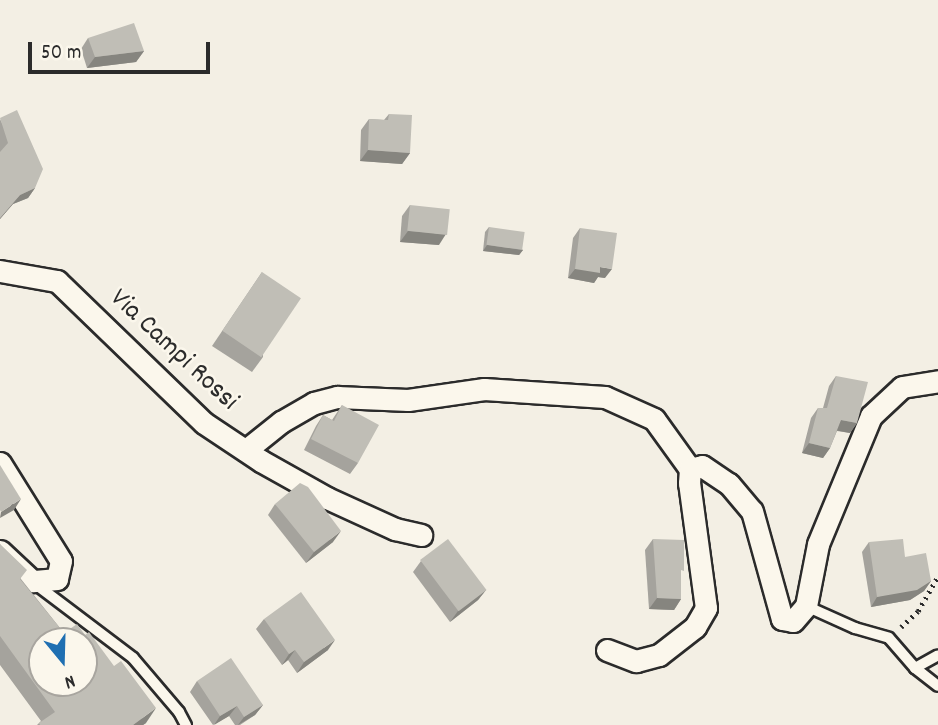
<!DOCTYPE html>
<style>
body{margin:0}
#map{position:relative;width:938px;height:725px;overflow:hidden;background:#f3efe4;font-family:Dekko,sans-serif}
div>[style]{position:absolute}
.path>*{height:4.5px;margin-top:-2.25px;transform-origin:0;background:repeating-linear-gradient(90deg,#2b2b2b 0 2px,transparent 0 7px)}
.roads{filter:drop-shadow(2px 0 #2b2b2b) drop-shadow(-2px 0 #2b2b2b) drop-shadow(0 2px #2b2b2b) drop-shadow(0 -2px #2b2b2b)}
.lane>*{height:10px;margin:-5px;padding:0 5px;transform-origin:5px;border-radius:5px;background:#fbf7ec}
.street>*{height:21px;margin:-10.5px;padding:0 10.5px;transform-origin:10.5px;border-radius:10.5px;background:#fbf7ec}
.wall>*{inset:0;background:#a5a39d}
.shaded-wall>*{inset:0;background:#86857f}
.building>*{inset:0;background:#c0beb6;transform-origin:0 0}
span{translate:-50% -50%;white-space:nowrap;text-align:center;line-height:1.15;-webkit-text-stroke:5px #fbf7ec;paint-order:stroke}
.street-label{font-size:28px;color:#2b2b2b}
.north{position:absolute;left:28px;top:627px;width:70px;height:70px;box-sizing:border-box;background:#fbf7ec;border:2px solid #a8a59f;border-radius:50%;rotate:161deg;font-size:19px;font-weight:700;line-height:28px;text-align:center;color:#2b2b2b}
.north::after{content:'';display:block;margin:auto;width:24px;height:32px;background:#1f6fb2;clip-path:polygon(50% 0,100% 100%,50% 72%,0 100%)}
.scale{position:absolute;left:28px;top:42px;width:182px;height:32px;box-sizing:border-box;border:4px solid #2b2b2b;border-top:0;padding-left:9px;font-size:21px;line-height:24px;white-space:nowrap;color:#2b2b2b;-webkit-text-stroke:5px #fbf7ec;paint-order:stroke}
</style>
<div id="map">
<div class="path">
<i style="left:901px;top:627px;width:23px;rotate:-43deg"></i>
<i style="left:918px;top:611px;width:39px;rotate:-60deg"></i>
</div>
<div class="roads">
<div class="lane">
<i style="left:34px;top:583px;width:124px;rotate:37.1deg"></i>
<i style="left:133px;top:658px;width:71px;rotate:49.6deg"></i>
<i style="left:179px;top:712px;width:15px;rotate:62deg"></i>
<i style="left:806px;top:606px;width:54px;rotate:24.2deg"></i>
<i style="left:855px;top:628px;width:35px;rotate:16deg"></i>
<i style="left:889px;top:638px;width:40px;rotate:49deg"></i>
<i style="left:915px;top:668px;width:26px;rotate:-29deg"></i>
<i style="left:915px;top:668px;width:29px;rotate:38deg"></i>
</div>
<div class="street">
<i style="left:0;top:271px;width:58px;rotate:10deg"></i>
<i style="left:57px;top:281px;width:204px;rotate:44deg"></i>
<i style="left:204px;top:423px;width:69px;rotate:33.7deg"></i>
<i style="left:261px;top:461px;width:76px;rotate:29.3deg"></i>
<i style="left:327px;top:498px;width:75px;rotate:24.5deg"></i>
<i style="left:395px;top:529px;width:27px;rotate:13deg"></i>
<i style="left:246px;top:450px;width:45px;rotate:-38.7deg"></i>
<i style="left:281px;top:422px;width:38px;rotate:-30deg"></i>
<i style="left:314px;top:403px;width:24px;rotate:-15deg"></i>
<i style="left:337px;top:397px;width:71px;rotate:2.4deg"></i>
<i style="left:408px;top:400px;width:77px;rotate:-8.2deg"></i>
<i style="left:484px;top:389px;width:121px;rotate:3.8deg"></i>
<i style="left:605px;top:397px;width:54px;rotate:24.2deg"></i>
<i style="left:654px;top:419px;width:62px;rotate:54.2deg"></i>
<i style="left:0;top:463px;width:115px;rotate:58.1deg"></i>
<i style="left:61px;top:561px;width:18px;rotate:103deg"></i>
<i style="left:57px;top:579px;width:25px;rotate:175deg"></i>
<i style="left:32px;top:581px;width:44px;rotate:-136.8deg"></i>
<i style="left:607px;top:650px;width:31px;rotate:21deg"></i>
<i style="left:636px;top:661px;width:24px;rotate:-15deg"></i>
<i style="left:659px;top:655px;width:46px;rotate:-37.9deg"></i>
<i style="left:695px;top:627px;width:22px;rotate:-60deg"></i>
<i style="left:706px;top:608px;width:126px;rotate:-97.7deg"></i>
<i style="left:689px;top:483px;width:14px;rotate:-86deg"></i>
<i style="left:690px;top:469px;width:12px;rotate:-14deg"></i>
<i style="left:702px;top:466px;width:32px;rotate:34deg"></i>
<i style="left:729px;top:484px;width:35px;rotate:50deg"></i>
<i style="left:752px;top:511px;width:112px;rotate:74.5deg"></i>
<i style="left:782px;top:619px;width:11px;rotate:10deg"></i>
<i style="left:793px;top:621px;width:20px;rotate:-49deg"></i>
<i style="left:806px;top:606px;width:63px;rotate:-79deg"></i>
<i style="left:818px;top:544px;width:139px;rotate:-67.5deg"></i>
<i style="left:871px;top:416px;width:42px;rotate:-43.1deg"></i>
<i style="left:902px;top:387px;width:36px;rotate:-9deg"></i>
</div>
</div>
<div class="wall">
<i style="clip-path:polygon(88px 38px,144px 51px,136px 62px,87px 68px,81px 49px)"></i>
<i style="clip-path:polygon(389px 114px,410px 153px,402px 164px,360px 161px,361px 130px,369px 119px,384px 120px)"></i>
<i style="clip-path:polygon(0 119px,35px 188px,28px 198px,13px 204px,0 219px)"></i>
<i style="clip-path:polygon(410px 205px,439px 245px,400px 242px,402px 216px)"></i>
<i style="clip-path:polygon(489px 227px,523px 250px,519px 255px,483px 251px,485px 232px)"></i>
<i style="clip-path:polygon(580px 228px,605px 278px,598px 277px,594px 283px,568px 278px,573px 238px)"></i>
<i style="clip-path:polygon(262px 272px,263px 357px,252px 372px,212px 346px)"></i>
<i style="clip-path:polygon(836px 376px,857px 423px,850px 433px,837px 431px,830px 448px,823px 458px,802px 453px,811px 418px,818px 408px,823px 408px,829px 386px)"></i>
<i style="clip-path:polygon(342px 405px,358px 463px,350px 474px,304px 450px,316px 426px,323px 415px,332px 420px)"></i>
<i style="clip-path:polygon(275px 504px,333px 542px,306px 563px,268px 515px)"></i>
<i style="clip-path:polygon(653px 539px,681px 599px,674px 610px,649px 609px,645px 550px)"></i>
<i style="clip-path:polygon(869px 542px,905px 557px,931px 581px,924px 591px,910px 600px,871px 607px,862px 552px)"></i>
<i style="clip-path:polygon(0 544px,21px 579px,64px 633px,146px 723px,143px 725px,37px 725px,41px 721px,0 665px)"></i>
<i style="clip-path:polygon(421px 561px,486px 590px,478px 600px,450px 622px,413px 572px)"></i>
<i style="clip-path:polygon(264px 619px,328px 650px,297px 673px,288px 660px,282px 665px,256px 629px)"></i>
<i style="clip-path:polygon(197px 681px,263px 705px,255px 715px,240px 725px,235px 725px,229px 716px,213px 725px,190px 692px)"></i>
</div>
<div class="shaded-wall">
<i style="clip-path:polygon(144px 51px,136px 62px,87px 68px,95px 57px)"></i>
<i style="clip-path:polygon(368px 150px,410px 153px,402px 164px,360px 161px)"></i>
<i style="clip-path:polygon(35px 188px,28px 198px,13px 204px,0 219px,0 218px,20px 195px)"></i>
<i style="clip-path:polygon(408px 231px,446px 234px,439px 245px,400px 242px)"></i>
<i style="clip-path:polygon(487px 245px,523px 250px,519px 255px,483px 251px)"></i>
<i style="clip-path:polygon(600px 267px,612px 269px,605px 278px,598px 277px,594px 283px,568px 278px,575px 269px)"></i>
<i style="clip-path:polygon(841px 420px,857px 423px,850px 433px,834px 430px)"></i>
<i style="clip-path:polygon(809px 443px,830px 448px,823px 458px,802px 453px)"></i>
<i style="clip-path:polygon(21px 499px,14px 510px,0 518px,1px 512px)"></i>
<i style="clip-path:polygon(341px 531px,333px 542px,306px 563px,314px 552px)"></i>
<i style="clip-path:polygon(931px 581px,924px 591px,910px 600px,871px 607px,877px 597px)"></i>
<i style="clip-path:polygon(486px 590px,478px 600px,450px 622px,458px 611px)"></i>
<i style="clip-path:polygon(657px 598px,681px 599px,674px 610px,649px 609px)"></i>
<i style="clip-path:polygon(335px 640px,328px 650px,297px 673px,304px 662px)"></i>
<i style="clip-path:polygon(295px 650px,288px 660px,282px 665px,289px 654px)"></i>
<i style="clip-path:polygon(263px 705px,255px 715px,238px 725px,244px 717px)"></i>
<i style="clip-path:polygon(237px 706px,229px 716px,214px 725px,220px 716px)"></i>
<i style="clip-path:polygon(156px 708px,146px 723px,143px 725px,133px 725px)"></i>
</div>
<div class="building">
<i style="clip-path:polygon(134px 23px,144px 51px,95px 57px,88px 38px)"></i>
<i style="clip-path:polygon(17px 110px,43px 169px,35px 188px,20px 195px,0 218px,0 152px,8px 143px,0 118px)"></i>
<i style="clip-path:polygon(389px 114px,412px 115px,410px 153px,368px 150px,369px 119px,388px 120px)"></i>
<i style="left:410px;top:205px;width:40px;height:26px;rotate:6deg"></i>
<i style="left:489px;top:227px;width:36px;height:18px;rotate:8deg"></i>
<i style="clip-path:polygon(580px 228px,617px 233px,612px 269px,600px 267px,600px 273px,575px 269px)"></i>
<i style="left:262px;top:272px;width:47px;height:71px;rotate:34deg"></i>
<i style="clip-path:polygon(836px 376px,868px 382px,857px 423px,841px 420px,830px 448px,809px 443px,818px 408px,827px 408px)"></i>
<i style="clip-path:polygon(342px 405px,379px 425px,358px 463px,311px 439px,323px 415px,334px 421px)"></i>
<i style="clip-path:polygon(0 465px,21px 499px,1px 512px,0 510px)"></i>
<i style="clip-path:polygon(300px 483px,308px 487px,341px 531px,314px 552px,275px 504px)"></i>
<i style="left:448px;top:539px;width:64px;height:35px;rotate:53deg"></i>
<i style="clip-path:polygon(653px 539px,684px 540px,684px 571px,681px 570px,681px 599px,657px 598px)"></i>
<i style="clip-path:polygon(903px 539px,905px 557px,926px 553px,931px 581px,917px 590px,877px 597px,869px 542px)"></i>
<i style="clip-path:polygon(evenodd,0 544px,27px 570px,20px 579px,64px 633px,77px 624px,85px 635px,89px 632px,114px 666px,121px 661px,156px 708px,133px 725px,40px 725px,39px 723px,55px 712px,0 636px,0 544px,42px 641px,84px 641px,84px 683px,42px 683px,42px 641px)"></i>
<i style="clip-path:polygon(301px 592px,335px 640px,304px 662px,295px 650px,289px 654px,264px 619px)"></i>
<i style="clip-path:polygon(231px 658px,263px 705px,244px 717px,237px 706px,220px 716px,197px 681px)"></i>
</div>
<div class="street-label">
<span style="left:173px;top:351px;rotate:43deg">Via Campi Rossi</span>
</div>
<div class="north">N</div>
<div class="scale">50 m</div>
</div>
